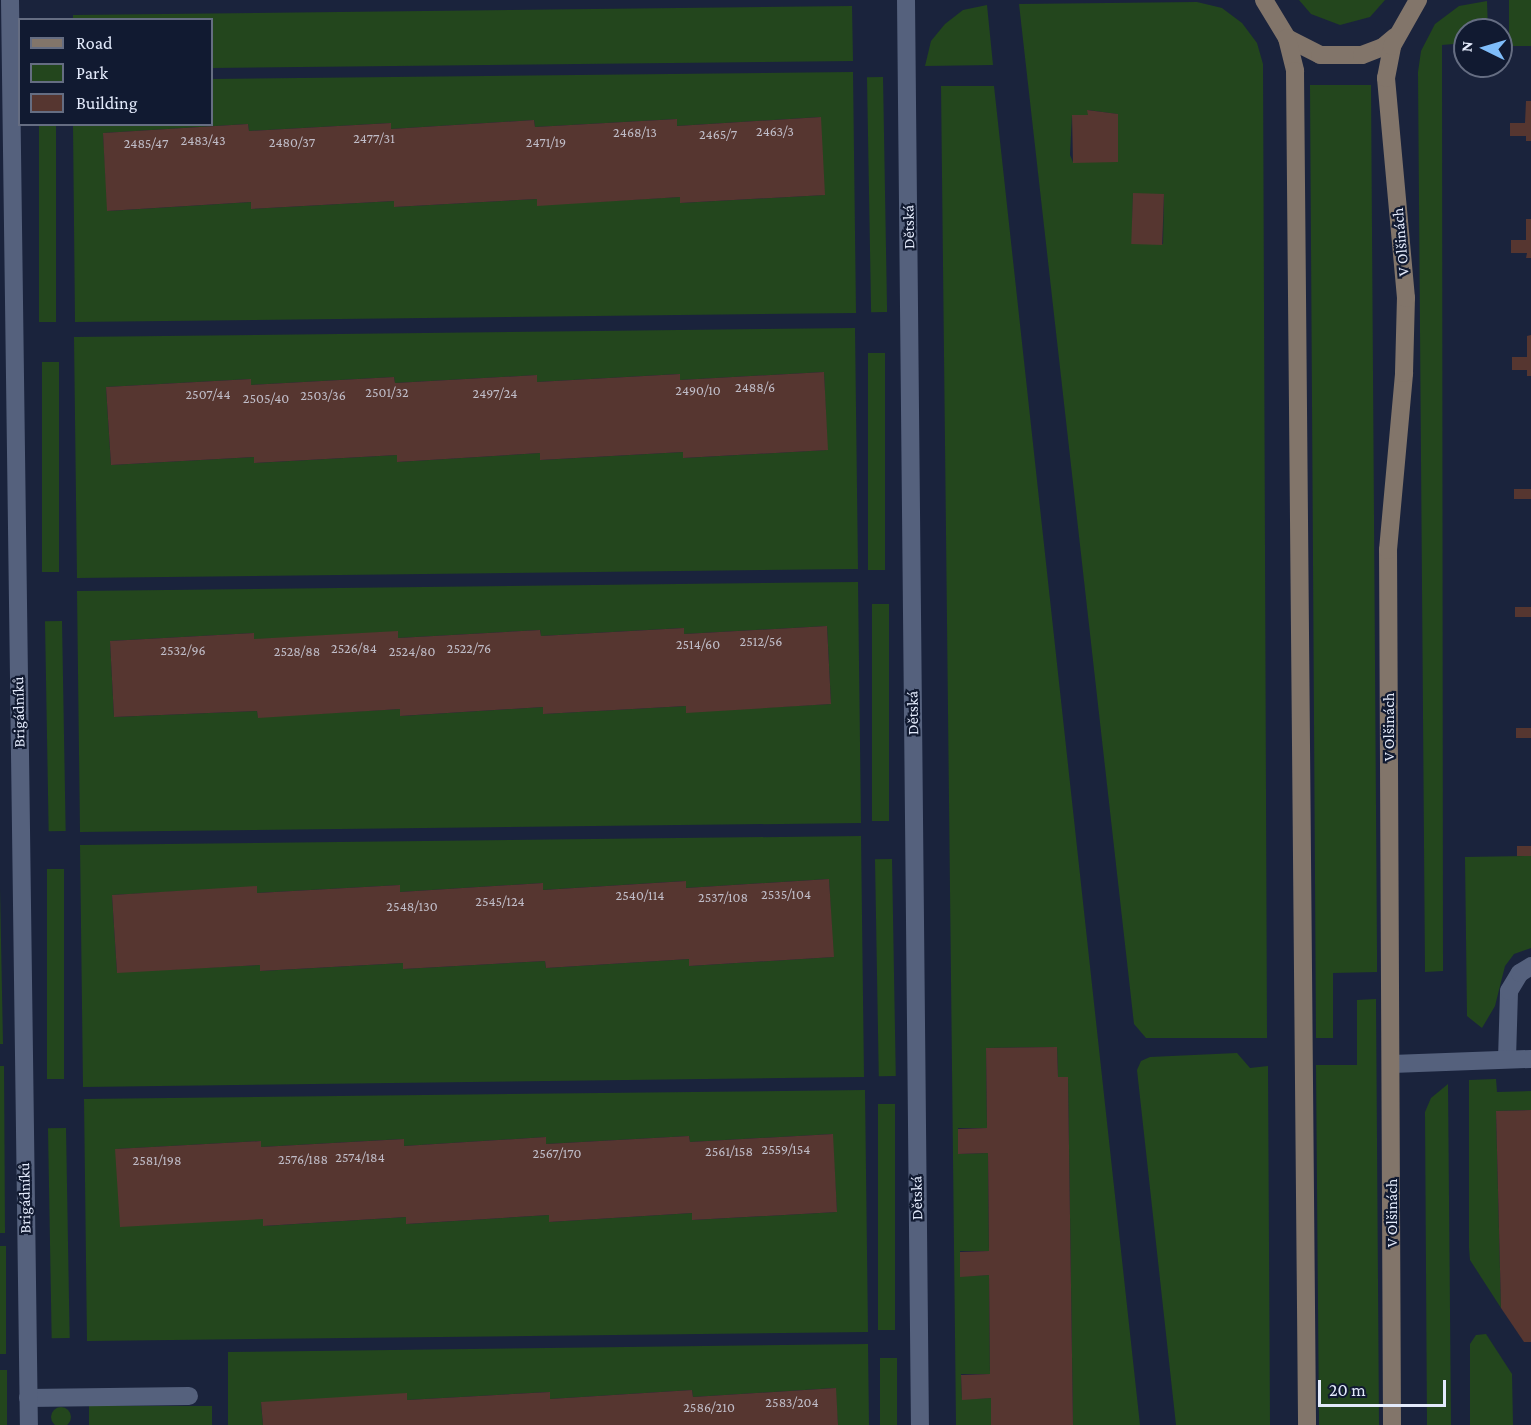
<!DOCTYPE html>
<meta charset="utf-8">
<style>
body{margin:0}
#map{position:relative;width:1531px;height:1425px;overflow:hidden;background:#1a233c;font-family:"Crimson Pro",serif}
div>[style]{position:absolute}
.green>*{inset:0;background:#23461d;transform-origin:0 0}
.round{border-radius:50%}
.building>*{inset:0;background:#563630;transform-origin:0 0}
.lane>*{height:18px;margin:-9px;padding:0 9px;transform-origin:9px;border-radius:9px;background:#55617d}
.street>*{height:18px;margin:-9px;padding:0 9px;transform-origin:9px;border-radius:9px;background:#55617d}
.secondary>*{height:18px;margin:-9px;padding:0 9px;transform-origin:9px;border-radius:9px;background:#82756a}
span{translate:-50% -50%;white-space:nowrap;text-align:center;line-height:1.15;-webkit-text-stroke:4.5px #111a31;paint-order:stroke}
.number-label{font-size:14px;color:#c0bdc8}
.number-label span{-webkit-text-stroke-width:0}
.street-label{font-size:16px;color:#e3eafb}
.legend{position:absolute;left:18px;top:18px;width:195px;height:108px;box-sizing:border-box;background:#111a31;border:2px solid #656d82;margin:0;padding:8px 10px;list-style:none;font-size:18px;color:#e3eafb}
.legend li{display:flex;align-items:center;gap:12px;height:30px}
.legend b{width:30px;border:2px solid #656d82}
.north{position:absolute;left:1453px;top:18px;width:60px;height:60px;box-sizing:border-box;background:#111a31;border:2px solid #656d82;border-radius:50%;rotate:275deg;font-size:16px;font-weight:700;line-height:24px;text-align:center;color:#e3eafb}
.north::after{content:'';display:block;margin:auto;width:21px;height:27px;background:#7fbdfa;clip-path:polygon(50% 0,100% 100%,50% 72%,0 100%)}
.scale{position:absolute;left:1318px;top:1380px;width:128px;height:27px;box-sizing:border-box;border:3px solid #e3eafb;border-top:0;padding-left:8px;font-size:18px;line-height:21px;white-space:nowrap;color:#e3eafb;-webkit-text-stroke:4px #111a31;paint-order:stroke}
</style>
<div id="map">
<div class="green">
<i style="clip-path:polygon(1299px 0,1385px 0,1370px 17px,1340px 25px,1311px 14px)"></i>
<i style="left:1531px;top:0;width:46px;height:22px;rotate:90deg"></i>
<i style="clip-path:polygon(1487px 1px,1488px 30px,1465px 30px,1465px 43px,1442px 45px,1443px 971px,1425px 972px,1418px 72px,1421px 51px,1435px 24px,1459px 6px)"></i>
<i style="clip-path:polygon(evenodd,1197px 2px,1222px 8px,1242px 23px,1257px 43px,1263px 64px,1267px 1038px,1146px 1038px,1134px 1024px,1019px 4px,1197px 2px,1088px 110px,1117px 114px,1118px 162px,1073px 162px,1070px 155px,1072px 115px,1088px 115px,1088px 110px,1197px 2px,1133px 194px,1164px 194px,1163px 244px,1132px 244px,1133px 194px)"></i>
<i style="clip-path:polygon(987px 5px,993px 65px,925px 66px,931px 41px,945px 24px,963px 10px)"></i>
<i style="clip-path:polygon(852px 6px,853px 61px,212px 68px,212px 20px,73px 19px,73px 15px)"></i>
<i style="clip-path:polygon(evenodd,853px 72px,856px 313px,75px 322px,73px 125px,212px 124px,212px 79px,853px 72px,820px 117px,824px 195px,680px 203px,680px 197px,537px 205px,537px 199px,394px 207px,394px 201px,251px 209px,251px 202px,108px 211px,103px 133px,248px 124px,249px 131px,391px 123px,391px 129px,534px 120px,535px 127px,677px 119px,677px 126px,820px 117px)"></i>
<i style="left:883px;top:77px;width:235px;height:16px;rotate:89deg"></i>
<i style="clip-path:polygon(1310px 85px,1371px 85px,1377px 953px,1377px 972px,1333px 973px,1333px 1038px,1316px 1038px)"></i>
<i style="clip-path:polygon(941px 86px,994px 86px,1140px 1425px,1073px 1425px,1068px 1077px,1058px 1077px,1057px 1047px,986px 1048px,987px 1128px,958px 1128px,959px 1154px,988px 1153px,989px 1251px,960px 1251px,960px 1276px,989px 1275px,990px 1374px,961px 1374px,962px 1399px,991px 1398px,991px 1425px,956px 1425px)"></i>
<i style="left:39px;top:125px;width:17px;height:197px"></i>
<i style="clip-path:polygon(evenodd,855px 328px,858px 569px,77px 578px,74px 337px,855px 328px,824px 372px,827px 450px,684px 458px,683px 452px,541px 460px,540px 453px,397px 462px,397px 455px,255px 463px,254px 457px,111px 465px,106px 387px,251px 379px,251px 385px,394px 377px,395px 383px,537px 375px,537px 382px,679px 374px,680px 380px,824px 372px)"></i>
<i style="left:868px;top:353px;width:17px;height:217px"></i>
<i style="left:42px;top:362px;width:17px;height:210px"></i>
<i style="clip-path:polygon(evenodd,858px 582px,861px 823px,80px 832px,77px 591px,858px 582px,827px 626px,831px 704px,686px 712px,686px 706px,543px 714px,543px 707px,401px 716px,400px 709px,258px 717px,257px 711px,114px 717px,110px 641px,254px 633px,254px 639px,398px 638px,540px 630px,541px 636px,683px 628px,684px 634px,827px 626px)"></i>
<i style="left:872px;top:604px;width:17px;height:217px"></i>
<i style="left:62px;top:621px;width:210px;height:17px;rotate:89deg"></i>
<i style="clip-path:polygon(evenodd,861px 836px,864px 1077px,83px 1087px,80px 845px,861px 836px,829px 879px,833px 957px,689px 966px,689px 959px,546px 968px,545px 961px,403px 969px,403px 963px,261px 971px,260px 965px,117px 972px,112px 895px,257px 887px,257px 893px,400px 885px,400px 892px,543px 883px,543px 890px,685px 881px,686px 888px,829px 879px)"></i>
<i style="clip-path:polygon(1531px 856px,1531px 948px,1514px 954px,1505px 966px,1495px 1006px,1482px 1028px,1467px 1016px,1465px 857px)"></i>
<i style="left:892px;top:859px;width:217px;height:17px;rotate:89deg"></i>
<i style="left:47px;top:869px;width:17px;height:210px"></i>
<i style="clip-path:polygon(0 888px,3px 1044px,0 1044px)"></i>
<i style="clip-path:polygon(1376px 999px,1379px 1425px,1319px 1425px,1316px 1065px,1357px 1065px,1357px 1000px)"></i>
<i style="clip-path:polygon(1237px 1053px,1250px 1068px,1268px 1066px,1270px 1425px,1176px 1425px,1137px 1070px,1141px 1061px,1150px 1057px)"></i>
<i style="clip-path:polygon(0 1066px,4px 1066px,5px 1233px,0 1233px)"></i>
<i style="clip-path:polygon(1496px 1079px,1497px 1092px,1531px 1091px,1531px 1110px,1496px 1111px,1501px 1308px,1470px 1260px,1469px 1248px,1469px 1080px)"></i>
<i style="clip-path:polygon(1448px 1084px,1451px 1425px,1427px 1425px,1425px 1112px,1431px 1098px)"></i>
<i style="clip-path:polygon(evenodd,865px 1090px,868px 1332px,87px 1341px,84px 1099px,865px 1090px,832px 1134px,837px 1212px,693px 1220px,692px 1213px,549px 1222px,549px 1215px,407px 1224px,406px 1217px,264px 1226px,263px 1219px,116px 1149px,260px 1141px,261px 1147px,403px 1139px,404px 1146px,546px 1137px,546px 1144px,689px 1136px,690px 1142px,832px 1134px)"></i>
<i style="left:878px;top:1104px;width:17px;height:226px"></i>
<i style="left:66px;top:1128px;width:210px;height:18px;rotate:89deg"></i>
<i style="left:6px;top:1246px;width:108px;height:6px;rotate:90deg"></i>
<i style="clip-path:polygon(1486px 1334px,1512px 1374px,1513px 1425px,1470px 1425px,1470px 1344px,1476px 1335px)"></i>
<i style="clip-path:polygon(868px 1344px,869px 1425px,838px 1425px,835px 1388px,693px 1397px,692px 1390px,550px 1399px,549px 1392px,407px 1400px,407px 1394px,261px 1403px,263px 1425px,228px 1425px,228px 1352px)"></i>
<i style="left:880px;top:1358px;width:17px;height:67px"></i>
<i style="left:0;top:1370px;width:7px;height:55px"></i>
<i style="left:212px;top:1406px;width:19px;height:123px;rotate:90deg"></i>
<i class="round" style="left:51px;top:1407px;width:20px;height:20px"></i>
</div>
<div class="building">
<i style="clip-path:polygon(1526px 101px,1531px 101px,1531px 141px,1526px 141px,1526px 136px,1510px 136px,1510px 123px,1525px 123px)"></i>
<i style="clip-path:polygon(1087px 110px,1118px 114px,1118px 162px,1073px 163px,1072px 115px,1088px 115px)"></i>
<i style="clip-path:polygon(821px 117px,825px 195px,680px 203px,680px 197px,537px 206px,537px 199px,394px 207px,394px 201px,251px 209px,251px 202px,107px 211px,103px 133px,248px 124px,249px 131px,391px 123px,391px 129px,534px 120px,535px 127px,677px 119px,677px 126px)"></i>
<i style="left:1133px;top:193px;width:31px;height:51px;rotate:2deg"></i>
<i style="clip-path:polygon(1526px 219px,1531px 219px,1531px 258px,1526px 258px,1527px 253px,1511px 253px,1511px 240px,1526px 240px)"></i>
<i style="clip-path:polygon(1531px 335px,1531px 376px,1527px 376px,1527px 370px,1512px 370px,1512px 357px,1527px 357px,1527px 336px)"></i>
<i style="clip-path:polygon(824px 372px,828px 450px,683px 458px,683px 452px,540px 460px,540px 453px,397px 462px,397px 455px,254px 463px,254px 457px,111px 465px,106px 387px,251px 379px,251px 385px,394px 377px,395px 383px,537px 375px,537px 382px,680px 374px,680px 380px)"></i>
<i style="left:1514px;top:489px;width:17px;height:10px"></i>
<i style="left:1515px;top:607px;width:16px;height:10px"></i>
<i style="clip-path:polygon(827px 626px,831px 704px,686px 713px,686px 706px,543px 714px,543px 707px,400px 716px,400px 709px,258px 718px,257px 711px,114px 717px,110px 641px,254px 633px,254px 639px,398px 631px,398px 638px,540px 630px,541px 636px,684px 628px,684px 634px)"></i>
<i style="left:1516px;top:728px;width:15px;height:10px"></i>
<i style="left:1517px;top:846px;width:14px;height:10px"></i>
<i style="clip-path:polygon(829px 879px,834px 957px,689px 966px,689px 959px,546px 968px,545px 961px,403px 969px,403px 963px,260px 971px,260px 965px,117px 973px,112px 895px,257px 886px,257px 893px,400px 885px,400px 892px,543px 883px,543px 890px,686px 881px,686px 888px)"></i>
<i style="clip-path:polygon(1057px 1047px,1058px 1077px,1068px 1077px,1073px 1425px,991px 1425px,991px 1398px,962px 1400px,961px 1375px,990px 1374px,989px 1275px,960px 1277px,960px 1252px,989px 1251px,988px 1153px,958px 1154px,958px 1129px,987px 1128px,986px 1048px)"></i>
<i style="clip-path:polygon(1531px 1110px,1531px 1342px,1524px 1342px,1501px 1308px,1496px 1111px)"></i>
<i style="clip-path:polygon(833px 1134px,837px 1212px,692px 1220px,692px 1213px,549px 1222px,549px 1215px,406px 1224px,406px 1217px,263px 1226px,263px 1219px,120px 1227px,115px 1149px,261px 1141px,261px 1147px,404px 1139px,404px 1146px,546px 1137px,546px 1144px,689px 1136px,690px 1142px)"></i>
<i style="clip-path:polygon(836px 1388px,838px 1425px,263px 1425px,261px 1402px,407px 1393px,407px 1400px,550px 1392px,550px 1399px,692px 1390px,693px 1397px)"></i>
</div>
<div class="lane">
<i style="left:1507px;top:1059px;width:68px;rotate:-88.3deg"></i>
<i style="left:1509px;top:991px;width:21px;rotate:-59deg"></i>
<i style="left:1520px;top:973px;width:13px;rotate:-32deg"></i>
<i style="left:1392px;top:1064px;width:139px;rotate:-2.1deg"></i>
<i style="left:28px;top:1398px;width:161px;rotate:-0.7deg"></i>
</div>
<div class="street">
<i style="left:10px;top:0;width:1425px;rotate:89.24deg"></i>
<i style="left:906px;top:0;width:1425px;rotate:89.44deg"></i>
</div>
<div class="secondary">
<i style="left:1264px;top:0;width:44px;rotate:58.8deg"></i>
<i style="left:1287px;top:38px;width:37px;rotate:27deg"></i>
<i style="left:1320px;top:55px;width:42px"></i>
<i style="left:1362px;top:55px;width:22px;rotate:-21deg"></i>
<i style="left:1383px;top:47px;width:16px;rotate:-40deg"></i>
<i style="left:1287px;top:38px;width:34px;rotate:76deg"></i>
<i style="left:1295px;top:71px;width:1354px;rotate:89.49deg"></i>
<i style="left:1392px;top:1425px;width:875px;rotate:-90.26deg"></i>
<i style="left:1388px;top:550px;width:178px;rotate:-84.8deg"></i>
<i style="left:1404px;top:373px;width:75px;rotate:-88.5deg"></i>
<i style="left:1406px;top:298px;width:221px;rotate:-95.2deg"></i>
<i style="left:1386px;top:78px;width:33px;rotate:-79deg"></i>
<i style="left:1392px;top:46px;width:53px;rotate:-60.5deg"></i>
</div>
<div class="number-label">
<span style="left:775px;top:131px">2463/3</span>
<span style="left:635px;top:132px">2468/13</span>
<span style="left:718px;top:134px">2465/7</span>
<span style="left:374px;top:138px">2477/31</span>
<span style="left:203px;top:140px">2483/43</span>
<span style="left:292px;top:142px">2480/37</span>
<span style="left:546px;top:142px">2471/19</span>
<span style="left:146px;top:143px">2485/47</span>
<span style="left:755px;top:387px">2488/6</span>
<span style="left:698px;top:390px">2490/10</span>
<span style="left:387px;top:392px">2501/32</span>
<span style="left:495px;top:393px">2497/24</span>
<span style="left:208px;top:394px">2507/44</span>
<span style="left:323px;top:395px">2503/36</span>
<span style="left:266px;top:398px">2505/40</span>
<span style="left:761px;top:641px">2512/56</span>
<span style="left:698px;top:644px">2514/60</span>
<span style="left:354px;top:648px">2526/84</span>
<span style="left:469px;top:648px">2522/76</span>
<span style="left:183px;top:650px">2532/96</span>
<span style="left:297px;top:651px">2528/88</span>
<span style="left:412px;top:651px">2524/80</span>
<span style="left:786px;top:894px">2535/104</span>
<span style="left:640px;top:895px">2540/114</span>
<span style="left:723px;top:897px">2537/108</span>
<span style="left:500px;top:901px">2545/124</span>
<span style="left:412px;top:906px">2548/130</span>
<span style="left:786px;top:1149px">2559/154</span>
<span style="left:729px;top:1151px">2561/158</span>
<span style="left:557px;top:1153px">2567/170</span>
<span style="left:360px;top:1157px">2574/184</span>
<span style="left:303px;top:1159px">2576/188</span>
<span style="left:157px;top:1160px">2581/198</span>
<span style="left:792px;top:1402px">2583/204</span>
<span style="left:709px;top:1407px">2586/210</span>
</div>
<div class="street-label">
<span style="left:909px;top:227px;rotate:-91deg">Dětská</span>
<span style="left:1401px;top:242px;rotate:-95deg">V Olšinách</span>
<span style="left:19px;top:712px;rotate:-91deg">Brigádníků</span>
<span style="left:913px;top:713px;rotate:-91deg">Dětská</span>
<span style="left:1389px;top:727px;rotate:-90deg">V Olšinách</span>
<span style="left:25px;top:1198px;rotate:-91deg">Brigádníků</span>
<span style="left:917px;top:1198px;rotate:-91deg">Dětská</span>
<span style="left:1392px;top:1213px;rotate:-90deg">V Olšinách</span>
</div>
<ul class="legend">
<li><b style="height:8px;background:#82756a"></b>Road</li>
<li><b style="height:16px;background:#23461d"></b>Park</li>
<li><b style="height:16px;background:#563630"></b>Building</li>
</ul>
<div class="north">N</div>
<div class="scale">20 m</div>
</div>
